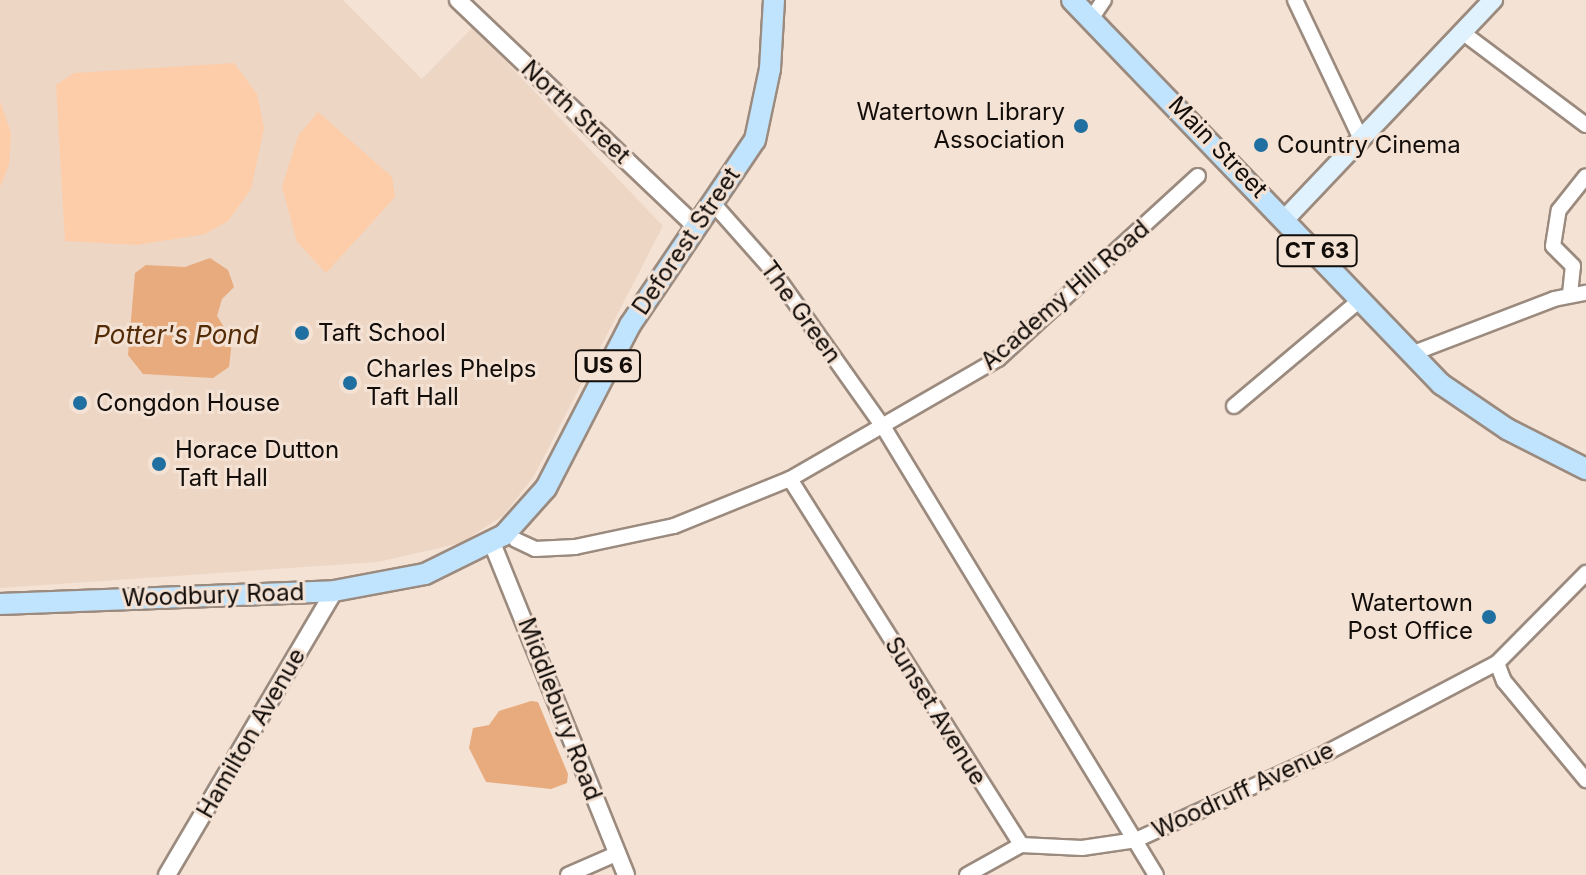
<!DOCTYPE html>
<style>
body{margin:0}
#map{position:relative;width:1586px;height:875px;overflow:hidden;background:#f4e2d5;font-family:Inter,sans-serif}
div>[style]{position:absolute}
.built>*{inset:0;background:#eed6c4}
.green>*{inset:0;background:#fdcda9}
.water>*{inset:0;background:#e7ab7d}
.roads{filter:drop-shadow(2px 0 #9b8a7e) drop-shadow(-2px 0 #9b8a7e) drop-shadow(0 2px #9b8a7e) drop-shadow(0 -2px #9b8a7e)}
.minor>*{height:14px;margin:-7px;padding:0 7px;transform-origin:7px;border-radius:7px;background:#fff}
.tertiary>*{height:16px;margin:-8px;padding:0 8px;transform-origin:8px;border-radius:8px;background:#fff}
.secondary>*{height:18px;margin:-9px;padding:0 9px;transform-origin:9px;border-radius:9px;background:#e0f2fe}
.primary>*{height:20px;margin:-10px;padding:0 10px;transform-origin:10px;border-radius:10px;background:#c1e4fe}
.dots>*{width:22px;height:22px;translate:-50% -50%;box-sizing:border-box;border:4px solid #f4e2d5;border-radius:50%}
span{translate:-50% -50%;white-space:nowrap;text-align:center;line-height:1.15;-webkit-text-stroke:6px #f4e2d5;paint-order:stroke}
.shield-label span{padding:2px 6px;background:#f4e2d5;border:2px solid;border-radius:6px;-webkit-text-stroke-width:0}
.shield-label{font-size:22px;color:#130d09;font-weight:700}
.street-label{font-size:24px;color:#130d09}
.poi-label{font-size:24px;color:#130d09}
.right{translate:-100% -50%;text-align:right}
.left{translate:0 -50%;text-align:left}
.water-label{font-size:26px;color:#542d08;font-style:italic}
</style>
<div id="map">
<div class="built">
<i style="clip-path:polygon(0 0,343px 0,422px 79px,473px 27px,663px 226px,534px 476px,504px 515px,461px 543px,378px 562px,0 588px)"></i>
</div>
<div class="green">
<i style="clip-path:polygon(234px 63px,257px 94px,264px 128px,251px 189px,228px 221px,205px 234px,137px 245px,65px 241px,56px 85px,74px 73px)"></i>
<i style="clip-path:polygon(0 101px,11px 133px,9px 165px,0 187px)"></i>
<i style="clip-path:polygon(318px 112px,392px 177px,395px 197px,326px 273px,297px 242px,282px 187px,298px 136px)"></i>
</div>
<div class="water">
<i style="clip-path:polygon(210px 258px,228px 270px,234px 287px,222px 299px,217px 316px,232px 340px,229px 367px,213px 378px,143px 374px,128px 355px,135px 273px,146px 265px,185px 267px)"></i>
<i style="clip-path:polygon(531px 701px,538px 702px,568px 774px,567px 783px,551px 789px,486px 782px,469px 748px,473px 728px,489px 725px,499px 711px)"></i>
</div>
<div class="roads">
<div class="minor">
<i style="left:1295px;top:0;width:154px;rotate:64.6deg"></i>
<i style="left:1091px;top:19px;width:23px;rotate:-56deg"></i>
<i style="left:1462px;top:32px;width:155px;rotate:36.9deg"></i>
<i style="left:711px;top:201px;width:92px;rotate:48.5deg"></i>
<i style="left:772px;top:270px;width:194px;rotate:54.7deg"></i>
<i style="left:884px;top:428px;width:523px;rotate:58.68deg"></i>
<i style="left:1570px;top:294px;width:28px;rotate:-84deg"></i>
<i style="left:1573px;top:266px;width:28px;rotate:-135deg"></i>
<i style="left:1553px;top:246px;width:36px;rotate:-81deg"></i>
<i style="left:1559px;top:210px;width:43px;rotate:-51.5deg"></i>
<i style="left:1411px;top:354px;width:153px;rotate:-21deg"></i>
<i style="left:1554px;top:299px;width:33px;rotate:-11deg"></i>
<i style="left:1234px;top:406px;width:166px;rotate:-40.1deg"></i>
<i style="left:790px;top:479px;width:433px;rotate:57.7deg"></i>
<i style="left:516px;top:540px;width:21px;rotate:25deg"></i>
<i style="left:535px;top:549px;width:40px;rotate:-2.9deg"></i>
<i style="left:575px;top:547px;width:101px;rotate:-12deg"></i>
<i style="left:674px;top:526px;width:125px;rotate:-22.1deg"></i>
<i style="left:790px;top:479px;width:240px;rotate:-30deg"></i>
<i style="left:998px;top:359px;width:271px;rotate:-42.5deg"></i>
<i style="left:1497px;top:663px;width:19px;rotate:69deg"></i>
<i style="left:1504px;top:681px;width:129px;rotate:50.4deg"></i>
<i style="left:1021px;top:845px;width:61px;rotate:2.8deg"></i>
<i style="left:1082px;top:848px;width:55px;rotate:-8.4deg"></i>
<i style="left:1136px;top:840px;width:211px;rotate:-24.6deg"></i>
<i style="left:1328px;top:752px;width:191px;rotate:-27.8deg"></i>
<i style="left:1497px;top:663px;width:127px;rotate:-45.3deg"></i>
<i style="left:568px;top:875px;width:52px;rotate:-23.6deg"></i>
<i style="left:967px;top:875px;width:62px;rotate:-29.1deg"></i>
</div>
<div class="tertiary">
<i style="left:458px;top:0;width:326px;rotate:43.6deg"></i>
<i style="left:492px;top:543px;width:358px;rotate:68deg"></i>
<i style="left:167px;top:875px;width:329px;rotate:-59.5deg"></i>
</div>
<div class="secondary">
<i style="left:1286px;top:218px;width:301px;rotate:-46.5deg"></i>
</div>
<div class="primary">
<i style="left:1072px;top:0;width:533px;rotate:46.14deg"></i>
<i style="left:1441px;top:384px;width:80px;rotate:34.3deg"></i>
<i style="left:1507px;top:429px;width:89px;rotate:26.9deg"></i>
<i style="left:0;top:604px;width:334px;rotate:-2.2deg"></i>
<i style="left:334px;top:591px;width:93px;rotate:-10.6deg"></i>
<i style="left:425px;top:574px;width:88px;rotate:-26.3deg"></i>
<i style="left:504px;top:535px;width:63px;rotate:-48.2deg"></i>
<i style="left:546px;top:488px;width:183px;rotate:-62.7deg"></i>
<i style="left:630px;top:325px;width:223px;rotate:-56deg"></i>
<i style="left:755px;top:140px;width:73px;rotate:-78.1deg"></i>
<i style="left:770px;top:69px;width:69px;rotate:-86.7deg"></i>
</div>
</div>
<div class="dots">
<i style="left:1081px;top:126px;background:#1f6fa1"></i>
<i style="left:1261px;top:145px;background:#1f6fa1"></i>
<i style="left:302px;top:333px;background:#1f6fa1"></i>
<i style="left:350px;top:383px;background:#1f6fa1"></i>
<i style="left:80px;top:403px;background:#1f6fa1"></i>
<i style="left:159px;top:464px;background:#1f6fa1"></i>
<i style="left:1489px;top:617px;background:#1f6fa1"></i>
</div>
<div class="shield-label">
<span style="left:1317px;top:251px">CT 63</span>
<span style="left:608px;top:366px">US 6</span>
</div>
<div class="street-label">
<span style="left:576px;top:112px;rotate:43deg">North Street</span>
<span style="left:1218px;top:147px;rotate:46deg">Main Street</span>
<span style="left:686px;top:241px;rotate:-56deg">Deforest Street</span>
<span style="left:1065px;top:295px;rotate:-41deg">Academy Hill Road</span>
<span style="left:801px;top:312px;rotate:54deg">The Green</span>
<span style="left:213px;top:595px;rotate:-2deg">Woodbury Road</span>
<span style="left:560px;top:709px;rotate:69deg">Middlebury Road</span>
<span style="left:936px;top:711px;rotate:58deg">Sunset Avenue</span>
<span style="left:251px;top:733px;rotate:-60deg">Hamilton Avenue</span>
<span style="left:1243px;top:790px;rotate:-25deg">Woodruff Avenue</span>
</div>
<div class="poi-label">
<span class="right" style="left:1065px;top:126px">Watertown Library<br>Association</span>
<span class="left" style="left:1277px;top:145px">Country Cinema</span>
<span class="left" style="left:318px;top:333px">Taft School</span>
<span class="left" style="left:366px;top:383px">Charles Phelps<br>Taft Hall</span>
<span class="left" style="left:96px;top:403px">Congdon House</span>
<span class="left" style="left:175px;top:464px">Horace Dutton<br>Taft Hall</span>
<span class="right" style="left:1473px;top:617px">Watertown<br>Post Office</span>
</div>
<div class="water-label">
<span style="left:176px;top:335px">Potter's Pond</span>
</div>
</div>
